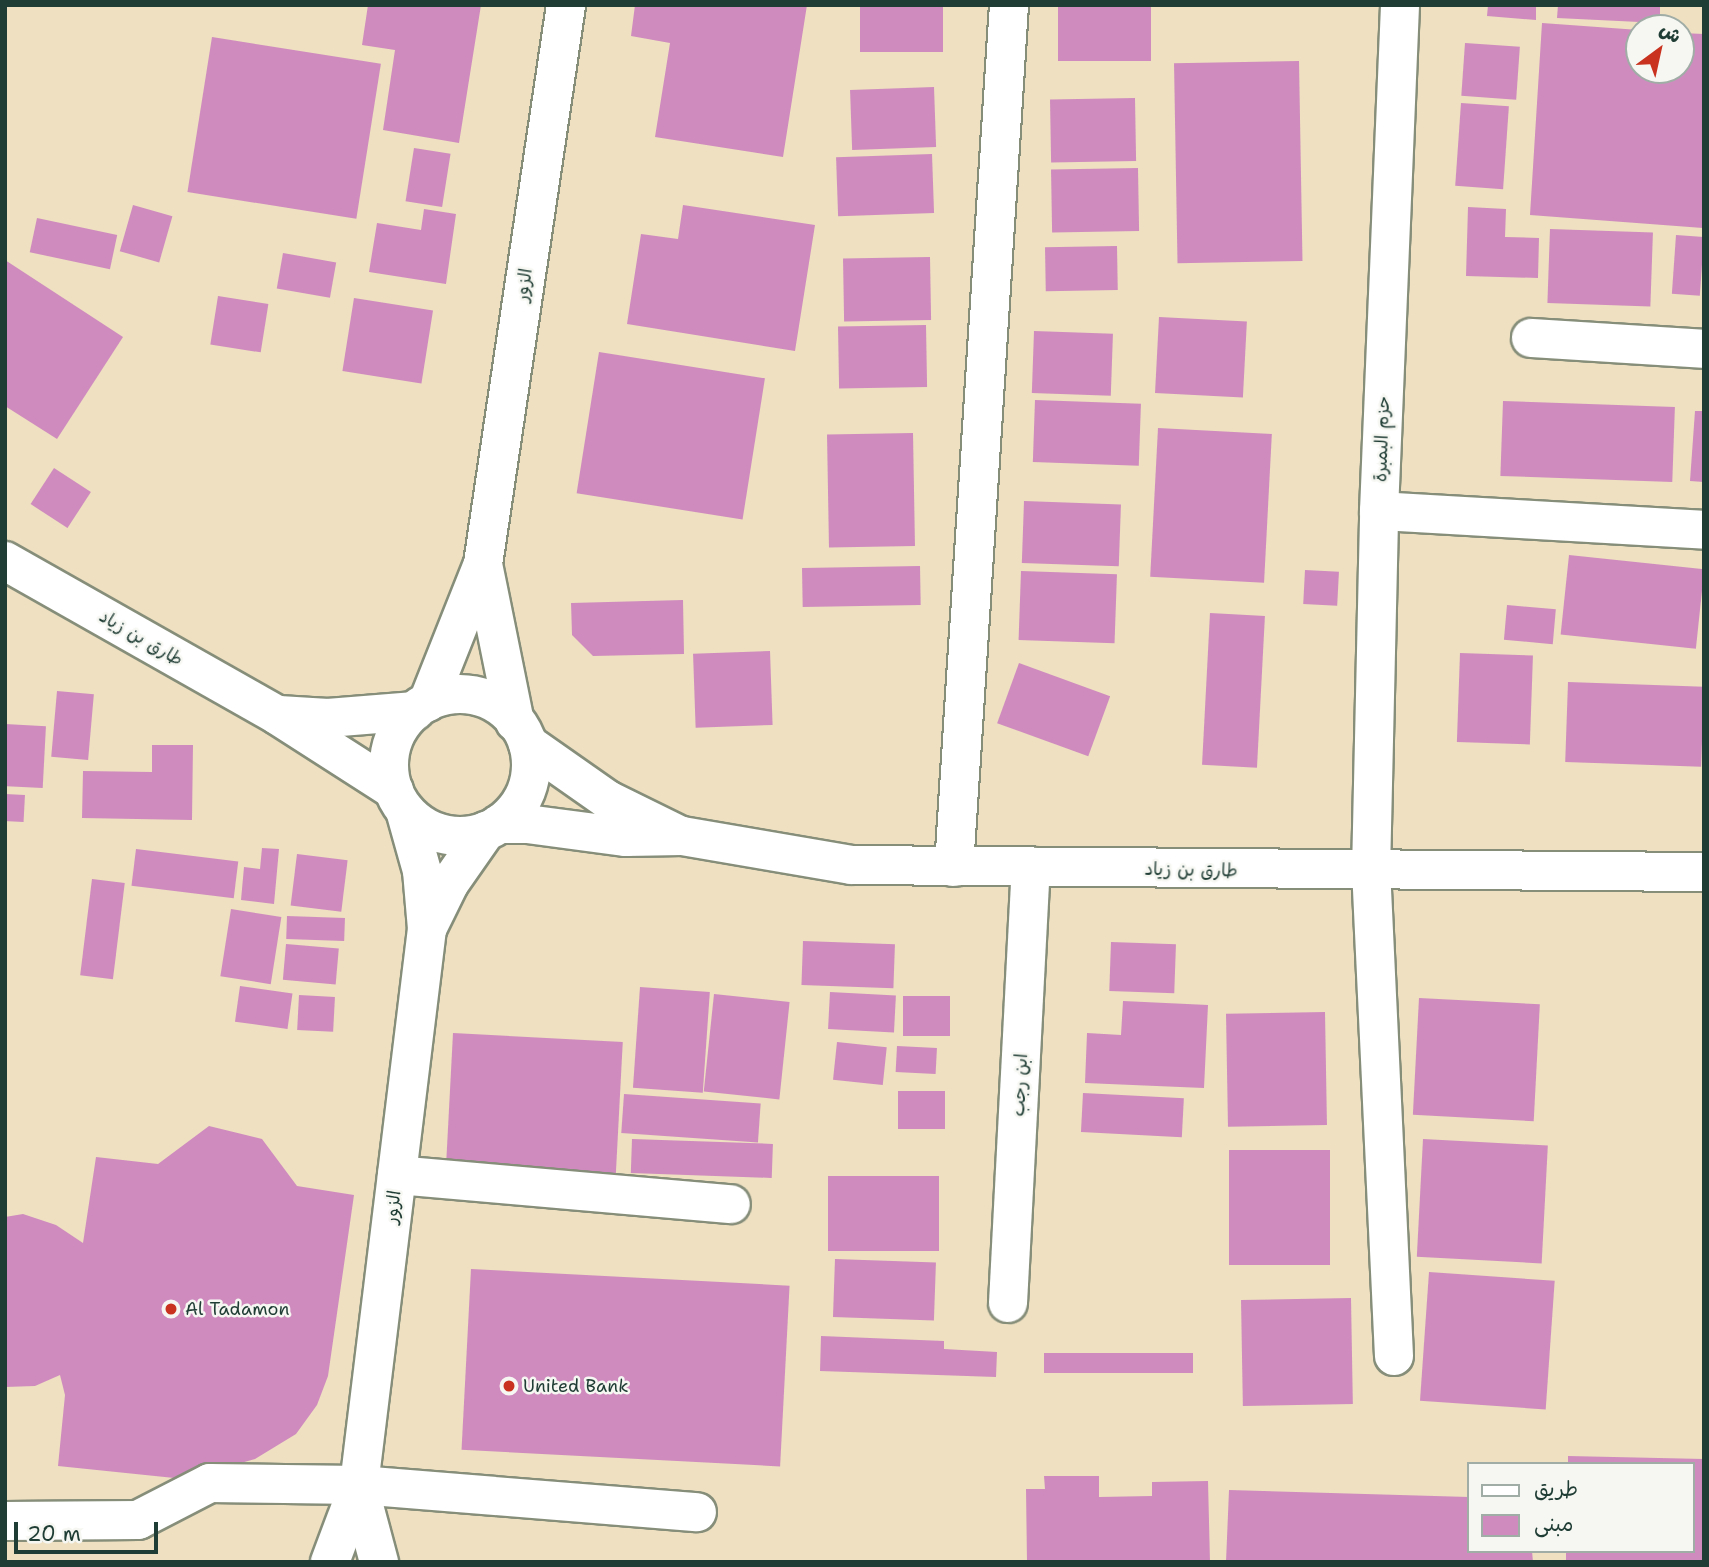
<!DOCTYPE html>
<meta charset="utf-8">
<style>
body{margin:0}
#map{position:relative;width:1709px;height:1567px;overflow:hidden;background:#eee0c1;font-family:"Shantell Sans","Playpen Sans Arabic",sans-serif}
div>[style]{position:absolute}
.building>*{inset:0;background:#cf8bbe;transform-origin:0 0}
.roads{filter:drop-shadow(2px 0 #868e7a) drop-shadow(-2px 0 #868e7a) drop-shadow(0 2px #868e7a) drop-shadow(0 -2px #868e7a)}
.minor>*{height:38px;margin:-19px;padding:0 19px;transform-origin:19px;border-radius:19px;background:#fff}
.minor>.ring{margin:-19px;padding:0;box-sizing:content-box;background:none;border:38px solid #fff;border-radius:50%}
.dots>*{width:19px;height:19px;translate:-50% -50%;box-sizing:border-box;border:4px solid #f6f6f2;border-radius:50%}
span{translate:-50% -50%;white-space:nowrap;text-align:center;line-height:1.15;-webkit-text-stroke:5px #f6f6f2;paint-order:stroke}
.street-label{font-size:18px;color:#1f3d34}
.poi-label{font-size:18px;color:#1f3d34}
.left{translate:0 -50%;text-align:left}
.frame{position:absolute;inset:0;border:7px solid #1f3d34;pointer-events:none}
.legend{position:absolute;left:1467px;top:1462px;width:228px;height:91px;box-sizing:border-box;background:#f6f6f2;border:2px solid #a0aca6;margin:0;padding:9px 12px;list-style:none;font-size:21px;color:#1f3d34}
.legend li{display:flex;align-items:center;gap:14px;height:35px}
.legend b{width:35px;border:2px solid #a0aca6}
.north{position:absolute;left:1625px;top:14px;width:70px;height:70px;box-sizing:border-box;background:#f6f6f2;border:2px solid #a0aca6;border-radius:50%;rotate:33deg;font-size:19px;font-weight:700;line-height:28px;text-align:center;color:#1f3d34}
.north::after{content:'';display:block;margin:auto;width:24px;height:32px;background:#c8321e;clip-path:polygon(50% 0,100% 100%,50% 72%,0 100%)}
.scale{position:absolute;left:14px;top:1522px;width:144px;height:32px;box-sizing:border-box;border:4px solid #1f3d34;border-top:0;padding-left:9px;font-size:21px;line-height:24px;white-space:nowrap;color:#1f3d34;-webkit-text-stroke:5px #f6f6f2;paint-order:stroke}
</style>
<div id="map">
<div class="building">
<i style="clip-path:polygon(368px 5px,481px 5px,459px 143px,383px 130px,395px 50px,362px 45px)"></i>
<i style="clip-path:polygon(635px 5px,807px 5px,783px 157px,655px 137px,670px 43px,631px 36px)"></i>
<i style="left:860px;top:5px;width:83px;height:47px"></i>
<i style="left:1058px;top:5px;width:93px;height:56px"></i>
<i style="clip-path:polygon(1488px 5px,1536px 5px,1536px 20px,1487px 16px)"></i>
<i style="clip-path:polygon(1558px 5px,1660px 5px,1660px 23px,1557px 18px)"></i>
<i style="clip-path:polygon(1542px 23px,1639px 30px,1639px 70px,1681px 70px,1681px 33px,1704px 34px,1703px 228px,1530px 215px)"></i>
<i style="left:212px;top:37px;width:171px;height:157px;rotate:9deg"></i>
<i style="left:1465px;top:43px;width:55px;height:53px;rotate:4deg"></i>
<i style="left:1299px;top:61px;width:200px;height:125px;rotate:89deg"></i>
<i style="left:934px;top:87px;width:60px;height:84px;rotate:88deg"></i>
<i style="left:1135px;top:98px;width:63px;height:85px;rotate:89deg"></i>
<i style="left:1461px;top:103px;width:48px;height:83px;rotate:4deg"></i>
<i style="left:414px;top:148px;width:37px;height:54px;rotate:9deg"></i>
<i style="left:932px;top:154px;width:59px;height:96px;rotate:88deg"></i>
<i style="left:1138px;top:168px;width:63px;height:87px;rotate:89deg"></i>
<i style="left:133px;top:205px;width:41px;height:48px;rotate:16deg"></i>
<i style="clip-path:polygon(683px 205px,815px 225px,795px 351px,627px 324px,641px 234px,678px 239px)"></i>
<i style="clip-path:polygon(1468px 207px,1506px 209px,1505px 237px,1539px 238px,1538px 278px,1466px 276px)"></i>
<i style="clip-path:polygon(424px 209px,456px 214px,446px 284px,369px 272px,377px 223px,421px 230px)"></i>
<i style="left:37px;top:218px;width:82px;height:35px;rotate:12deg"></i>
<i style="left:1550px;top:229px;width:103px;height:74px;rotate:2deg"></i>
<i style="left:1676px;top:235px;width:28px;height:59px;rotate:4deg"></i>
<i style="left:1117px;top:246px;width:44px;height:72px;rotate:89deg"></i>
<i style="left:283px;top:253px;width:54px;height:36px;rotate:10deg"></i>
<i style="left:930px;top:257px;width:63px;height:87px;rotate:89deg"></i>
<i style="clip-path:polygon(5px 260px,123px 337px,57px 439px,5px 406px)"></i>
<i style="left:218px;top:296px;width:51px;height:49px;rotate:9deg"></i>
<i style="left:354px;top:298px;width:80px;height:74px;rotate:9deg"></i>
<i style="left:1159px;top:317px;width:88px;height:76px;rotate:3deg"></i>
<i style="left:926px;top:325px;width:62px;height:88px;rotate:89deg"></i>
<i style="left:1034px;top:331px;width:79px;height:62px;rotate:2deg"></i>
<i style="left:599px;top:352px;width:168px;height:143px;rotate:9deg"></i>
<i style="left:1035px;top:400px;width:106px;height:62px;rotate:2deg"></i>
<i style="left:1503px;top:401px;width:172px;height:75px;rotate:2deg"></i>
<i style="clip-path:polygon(1695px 411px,1704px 411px,1704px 482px,1690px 481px)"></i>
<i style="left:1158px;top:428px;width:114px;height:149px;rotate:3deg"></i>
<i style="left:913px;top:433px;width:113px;height:86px;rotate:89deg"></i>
<i style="left:54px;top:468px;width:44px;height:43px;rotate:33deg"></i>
<i style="left:1024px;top:501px;width:97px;height:62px;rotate:2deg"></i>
<i style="left:1569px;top:555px;width:136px;height:80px;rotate:6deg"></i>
<i style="left:920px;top:566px;width:39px;height:118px;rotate:89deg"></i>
<i style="left:1305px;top:570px;width:34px;height:34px;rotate:3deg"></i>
<i style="left:1021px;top:571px;width:96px;height:69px;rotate:2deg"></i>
<i style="clip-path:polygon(683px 600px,684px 654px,593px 656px,572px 635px,571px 603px)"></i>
<i style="left:1507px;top:605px;width:49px;height:35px;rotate:5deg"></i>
<i style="left:1210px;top:613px;width:55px;height:152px;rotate:3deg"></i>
<i style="left:770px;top:651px;width:74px;height:77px;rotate:88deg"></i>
<i style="left:1460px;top:653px;width:73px;height:89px;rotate:2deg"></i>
<i style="left:1019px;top:663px;width:97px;height:64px;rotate:20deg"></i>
<i style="left:1568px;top:682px;width:136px;height:80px;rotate:2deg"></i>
<i style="left:57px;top:691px;width:37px;height:66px;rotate:5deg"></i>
<i style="left:5px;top:724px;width:41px;height:62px;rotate:3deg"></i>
<i style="clip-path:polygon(152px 745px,193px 745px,192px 820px,82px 818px,83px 771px,152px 772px)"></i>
<i style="left:5px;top:794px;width:20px;height:27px;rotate:3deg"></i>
<i style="clip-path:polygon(262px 848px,279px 849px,274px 904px,241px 900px,244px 867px,260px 869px)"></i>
<i style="left:136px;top:849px;width:103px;height:37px;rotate:7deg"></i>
<i style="left:297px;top:854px;width:51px;height:52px;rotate:7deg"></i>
<i style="left:92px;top:879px;width:33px;height:97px;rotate:7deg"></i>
<i style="left:231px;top:909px;width:51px;height:68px;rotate:9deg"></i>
<i style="left:287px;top:916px;width:58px;height:23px;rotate:2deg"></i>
<i style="left:803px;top:941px;width:92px;height:44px;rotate:2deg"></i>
<i style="left:1111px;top:942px;width:65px;height:49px;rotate:2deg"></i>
<i style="left:286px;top:944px;width:53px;height:36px;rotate:5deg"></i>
<i style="left:240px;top:986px;width:53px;height:36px;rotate:8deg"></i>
<i style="left:640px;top:987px;width:70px;height:101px;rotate:4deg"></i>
<i style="left:830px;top:992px;width:66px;height:37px;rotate:3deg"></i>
<i style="left:714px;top:994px;width:76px;height:98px;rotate:6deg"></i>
<i style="left:299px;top:995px;width:36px;height:35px;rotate:3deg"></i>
<i style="left:903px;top:996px;width:47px;height:40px"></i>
<i style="left:1419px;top:998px;width:121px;height:117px;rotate:3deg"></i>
<i style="clip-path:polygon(1123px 1001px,1208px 1005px,1204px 1088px,1085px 1083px,1087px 1033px,1121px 1035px)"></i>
<i style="left:1325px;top:1012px;width:113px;height:99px;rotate:89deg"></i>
<i style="left:453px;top:1033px;width:170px;height:132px;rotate:3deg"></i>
<i style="left:837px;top:1042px;width:50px;height:38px;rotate:6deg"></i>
<i style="left:897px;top:1046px;width:40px;height:26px;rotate:3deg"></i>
<i style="left:898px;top:1091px;width:47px;height:38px"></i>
<i style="left:1083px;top:1093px;width:101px;height:39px;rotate:3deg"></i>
<i style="left:624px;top:1094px;width:137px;height:39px;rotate:4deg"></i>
<i style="clip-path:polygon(209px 1126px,262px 1139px,297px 1186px,354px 1195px,328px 1376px,317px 1405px,296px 1434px,255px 1459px,184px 1479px,58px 1466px,65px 1395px,60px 1375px,35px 1386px,5px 1387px,5px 1217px,23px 1214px,56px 1225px,83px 1243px,96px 1157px,158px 1164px)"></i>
<i style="left:632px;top:1139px;width:141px;height:34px;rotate:2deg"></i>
<i style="left:1423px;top:1139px;width:125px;height:118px;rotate:3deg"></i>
<i style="left:1229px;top:1150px;width:101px;height:115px"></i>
<i style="left:939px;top:1176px;width:75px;height:111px;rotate:90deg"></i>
<i style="left:835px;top:1259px;width:101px;height:58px;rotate:2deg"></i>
<i style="left:471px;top:1269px;width:319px;height:181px;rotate:3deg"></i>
<i style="left:1429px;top:1272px;width:126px;height:129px;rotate:4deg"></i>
<i style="left:1351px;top:1298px;width:106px;height:110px;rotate:89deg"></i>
<i style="clip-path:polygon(821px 1336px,944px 1341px,944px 1349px,997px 1352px,996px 1377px,820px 1371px)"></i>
<i style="left:1044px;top:1353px;width:149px;height:20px"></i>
<i style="clip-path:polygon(1568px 1456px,1704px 1459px,1704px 1562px,1566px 1562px,1566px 1551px,1693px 1551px,1693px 1464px,1568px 1464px)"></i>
<i style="clip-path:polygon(1044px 1476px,1099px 1476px,1099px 1497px,1152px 1496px,1152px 1482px,1208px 1481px,1210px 1562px,1027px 1562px,1026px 1489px,1045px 1489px)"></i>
<i style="clip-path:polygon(1229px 1490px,1469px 1497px,1469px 1551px,1532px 1551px,1533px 1562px,1226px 1562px)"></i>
</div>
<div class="roads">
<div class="minor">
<i style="left:1531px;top:338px;width:173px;rotate:3.6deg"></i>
<i style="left:1379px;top:511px;width:326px;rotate:3.3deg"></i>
<i style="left:5px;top:561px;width:313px;rotate:29.5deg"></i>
<i style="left:277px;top:715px;width:139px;rotate:32.7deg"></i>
<i style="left:483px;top:564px;width:161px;rotate:78.6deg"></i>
<i class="ring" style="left:389px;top:694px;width:104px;height:104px"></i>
<i style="left:428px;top:702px;width:149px;rotate:-68.3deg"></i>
<i style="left:483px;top:564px;width:565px;rotate:-81.55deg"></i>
<i style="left:279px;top:715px;width:49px;rotate:3.5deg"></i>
<i style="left:328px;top:718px;width:87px;rotate:-4.6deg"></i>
<i style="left:528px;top:744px;width:98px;rotate:35deg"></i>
<i style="left:608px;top:800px;width:77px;rotate:26.2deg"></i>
<i style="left:499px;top:824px;width:28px"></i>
<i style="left:527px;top:824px;width:100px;rotate:7.5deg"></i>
<i style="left:626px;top:837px;width:56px;rotate:-1deg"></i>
<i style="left:682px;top:836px;width:171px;rotate:9.7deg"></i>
<i style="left:851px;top:865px;width:853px;rotate:0.47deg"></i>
<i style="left:954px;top:867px;width:864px;rotate:-86.35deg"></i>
<i style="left:427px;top:929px;width:50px;rotate:-63.9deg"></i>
<i style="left:449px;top:884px;width:65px;rotate:-55.1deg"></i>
<i style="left:397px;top:1175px;width:335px;rotate:5deg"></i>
<i style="left:1008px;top:1303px;width:437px;rotate:-87deg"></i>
<i style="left:1394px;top:1356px;width:485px;rotate:-92.7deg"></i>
<i style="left:1371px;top:872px;width:361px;rotate:-88.7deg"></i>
<i style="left:1379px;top:511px;width:506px;rotate:-87.62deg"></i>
<i style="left:359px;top:1487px;width:78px;rotate:75.1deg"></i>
<i style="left:5px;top:1521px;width:133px;rotate:-0.4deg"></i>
<i style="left:138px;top:1520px;width:81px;rotate:-27.2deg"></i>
<i style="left:210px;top:1483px;width:149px;rotate:0.8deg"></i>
<i style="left:359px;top:1485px;width:339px;rotate:4.6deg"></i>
<i style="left:330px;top:1562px;width:82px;rotate:-69.4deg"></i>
<i style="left:359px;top:1485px;width:560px;rotate:-83.03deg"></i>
<i style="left:427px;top:929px;width:58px;rotate:-94.9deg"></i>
<i style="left:422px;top:871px;width:63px;rotate:-105.6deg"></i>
</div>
</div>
<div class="dots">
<i style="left:171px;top:1309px;background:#c8321e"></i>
<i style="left:509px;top:1386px;background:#c8321e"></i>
</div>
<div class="street-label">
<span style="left:524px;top:285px;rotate:-82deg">الزور</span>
<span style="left:1382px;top:439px;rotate:-88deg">حزم البمبرة</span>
<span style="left:141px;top:638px;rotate:30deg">طارق بن زياد</span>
<span style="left:1191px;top:870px;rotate:1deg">طارق بن زياد</span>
<span style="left:1020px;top:1085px;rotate:-87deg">ابن رجب</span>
<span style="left:393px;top:1207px;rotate:-83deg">الزور</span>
</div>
<div class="poi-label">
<span class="left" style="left:185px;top:1309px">Al Tadamon</span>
<span class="left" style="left:523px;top:1386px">United Bank</span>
</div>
<div class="frame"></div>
<ul class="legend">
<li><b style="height:9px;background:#fff"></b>طريق</li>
<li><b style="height:19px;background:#cf8bbe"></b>مبنى</li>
</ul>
<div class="north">ش</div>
<div class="scale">20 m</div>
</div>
